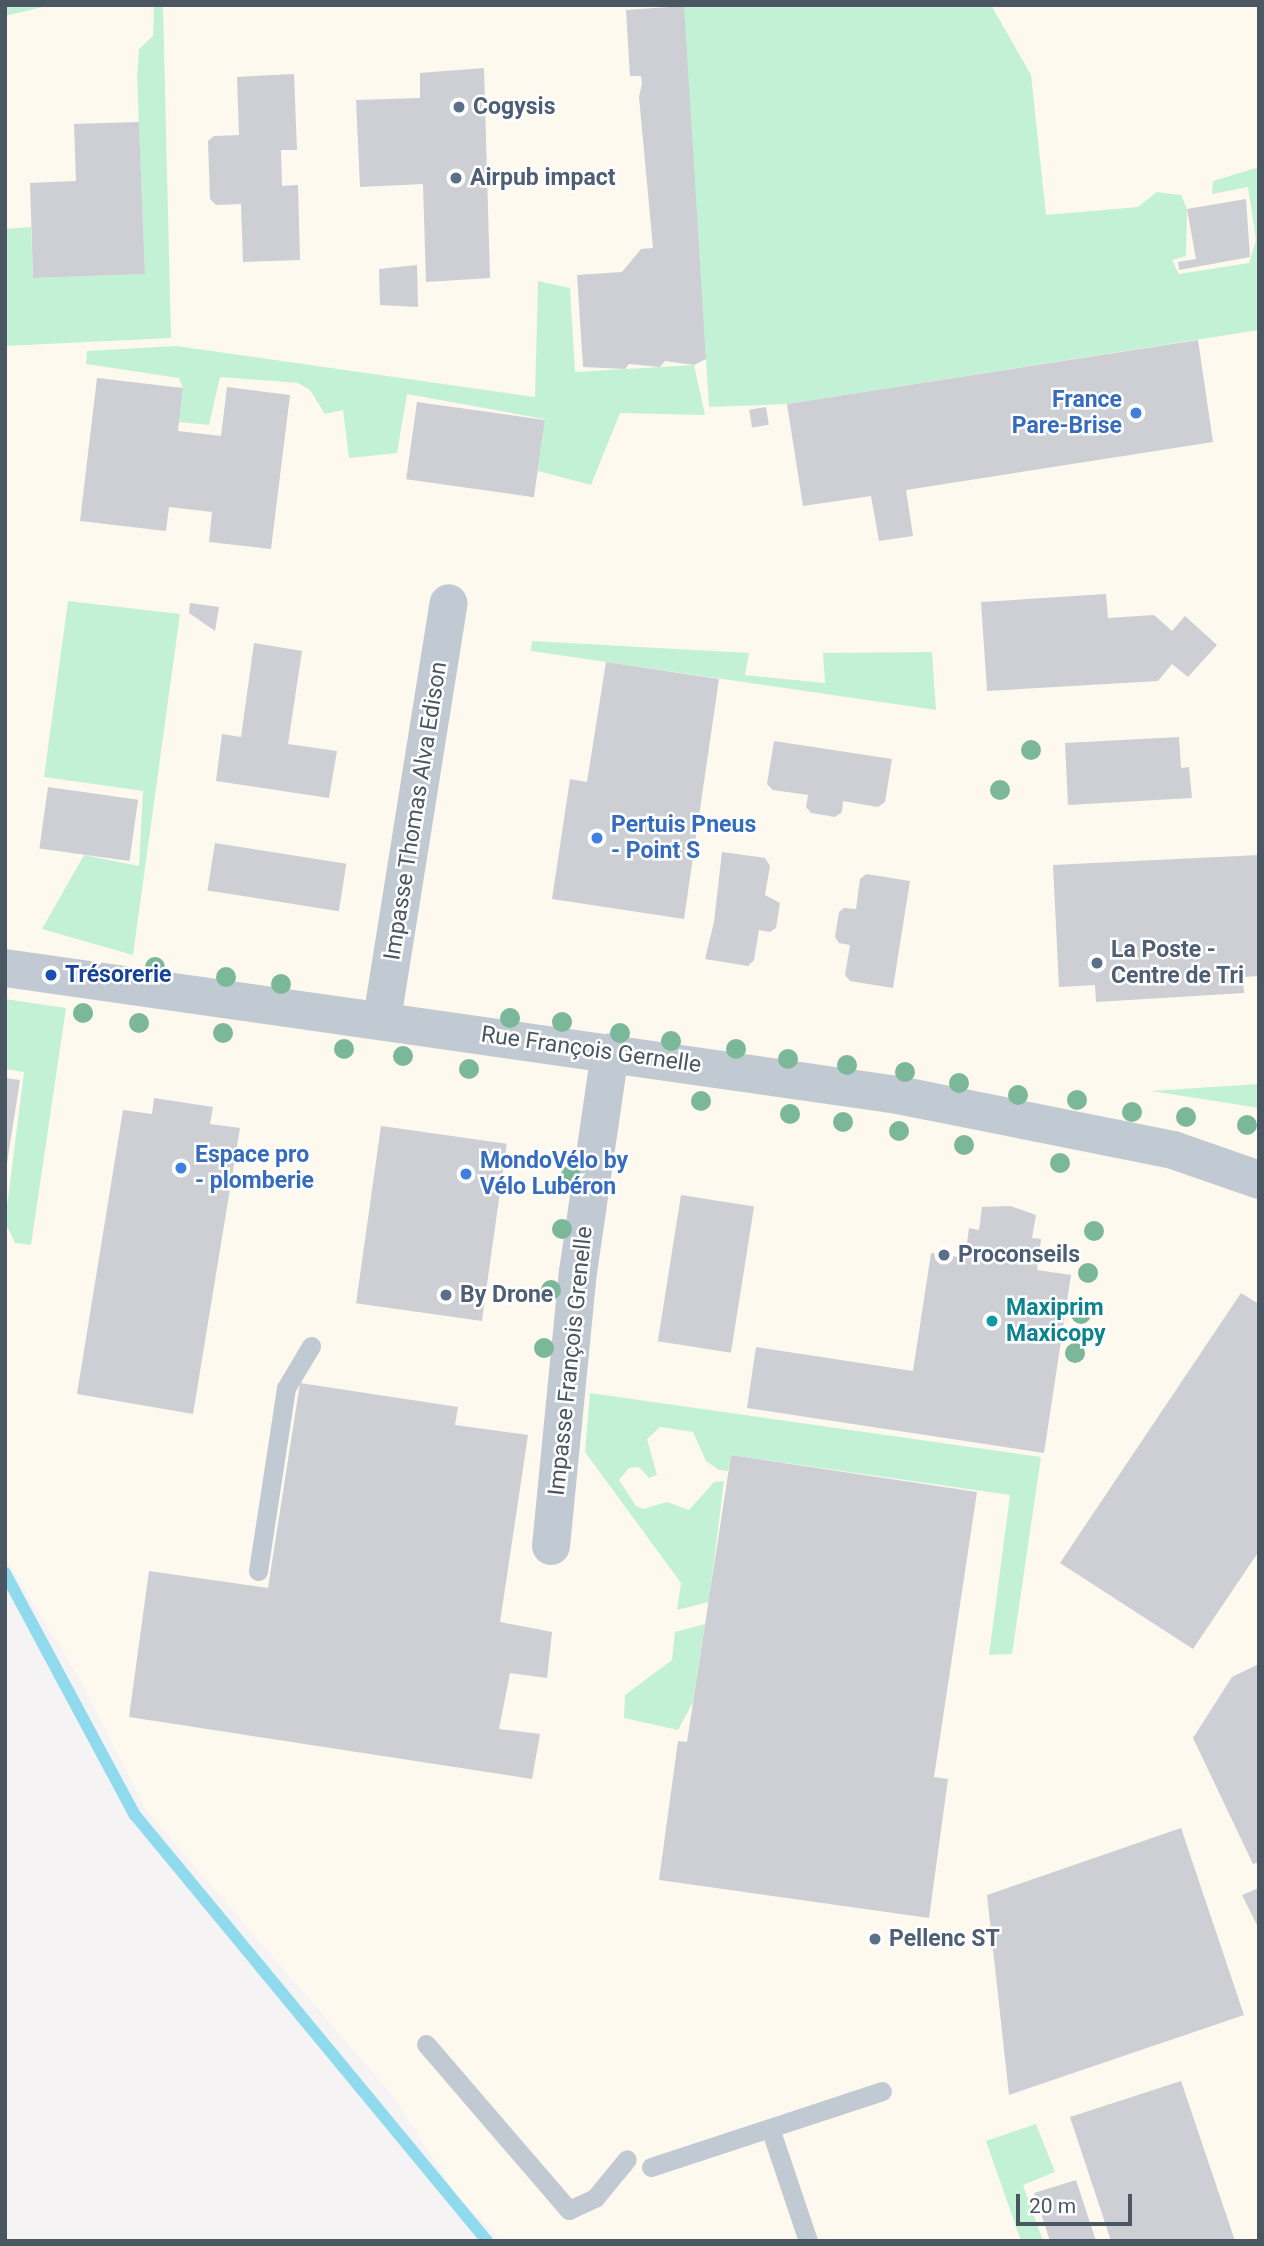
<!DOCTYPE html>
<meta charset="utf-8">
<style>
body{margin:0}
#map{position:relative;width:1264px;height:2246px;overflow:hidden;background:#f5f3f3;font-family:Roboto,sans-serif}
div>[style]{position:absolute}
.commercial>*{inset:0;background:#fdf9ef}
.green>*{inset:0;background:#c3f1d5}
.stream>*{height:12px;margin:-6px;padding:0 6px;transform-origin:6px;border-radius:6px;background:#90daee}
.building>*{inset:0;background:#cdcfd5;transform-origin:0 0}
.lane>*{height:19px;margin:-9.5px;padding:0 9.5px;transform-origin:9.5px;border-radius:9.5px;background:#c1cad2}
.street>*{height:38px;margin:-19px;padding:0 19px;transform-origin:19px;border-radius:19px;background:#c1cad2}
.trees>*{width:20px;height:20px;margin:-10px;border-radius:50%;background:#7bb799}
.dots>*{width:19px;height:19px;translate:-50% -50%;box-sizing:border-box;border:4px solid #fff;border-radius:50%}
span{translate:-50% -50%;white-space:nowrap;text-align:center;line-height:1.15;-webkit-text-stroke:5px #fff;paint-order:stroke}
.service-label{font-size:23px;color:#4e5e75;font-weight:700}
.left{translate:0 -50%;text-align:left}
.shop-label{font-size:23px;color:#366cbe;font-weight:700}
.right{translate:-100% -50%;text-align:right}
.street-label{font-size:23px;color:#4a5661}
.transit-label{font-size:23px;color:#164399;font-weight:700}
.culture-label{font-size:23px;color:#0d838f;font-weight:700}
.frame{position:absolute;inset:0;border:7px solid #4a5661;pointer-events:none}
.scale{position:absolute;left:1016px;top:2194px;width:116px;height:32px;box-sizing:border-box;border:4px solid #4a5661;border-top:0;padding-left:9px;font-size:21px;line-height:24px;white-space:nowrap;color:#4a5661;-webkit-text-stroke:5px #fff;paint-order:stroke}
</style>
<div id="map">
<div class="commercial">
<i style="clip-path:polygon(5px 5px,1259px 5px,1259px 2241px,502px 2241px,456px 2195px,393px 2096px,146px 1810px,78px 1676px,5px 1558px)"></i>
</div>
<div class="green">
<i style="clip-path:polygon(5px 5px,51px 5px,5px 16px)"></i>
<i style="clip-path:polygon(154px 5px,163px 5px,171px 338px,5px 346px,5px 229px,31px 227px,33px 278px,145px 274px,137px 76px,139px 49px,153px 36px)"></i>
<i style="clip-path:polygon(683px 5px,991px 5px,1031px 75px,1046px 215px,1138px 207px,1157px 192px,1181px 195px,1187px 209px,1186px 256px,1172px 260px,1179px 274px,1249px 263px,1256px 240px,1248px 187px,1212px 194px,1213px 181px,1259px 167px,1259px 330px,787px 404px,709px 407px)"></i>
<i style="clip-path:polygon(538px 281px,570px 288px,575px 372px,694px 365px,705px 415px,620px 413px,591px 485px,538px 471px,544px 419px,407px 394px,397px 453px,349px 458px,343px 410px,325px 414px,310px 390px,298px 383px,220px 377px,209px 425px,179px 422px,183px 388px,179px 378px,86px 364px,87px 351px,176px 346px,535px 397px)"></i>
<i style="clip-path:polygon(68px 601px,180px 614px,133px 955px,42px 929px,84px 855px,139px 866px,143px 791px,44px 777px)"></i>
<i style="clip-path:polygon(532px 641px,749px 653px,745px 675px,825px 683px,823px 653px,932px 652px,936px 710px,531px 651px)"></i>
<i style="clip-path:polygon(5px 999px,66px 1008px,31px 1245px,15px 1243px,5px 1222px,24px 1072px,5px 1069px)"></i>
<i style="clip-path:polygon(1259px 1084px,1259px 1108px,1151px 1091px)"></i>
<i style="clip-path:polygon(590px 1393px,1041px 1457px,1012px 1654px,989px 1655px,1010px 1495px,731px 1455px,728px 1471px,719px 1470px,706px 1461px,693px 1432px,660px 1427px,647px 1439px,657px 1475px,649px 1478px,639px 1467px,629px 1468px,619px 1480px,636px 1506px,643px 1509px,667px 1502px,689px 1510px,714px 1482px,724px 1481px,709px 1602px,677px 1610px,681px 1583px,585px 1452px)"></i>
<i style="clip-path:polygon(705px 1624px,693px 1702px,678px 1730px,624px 1718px,625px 1695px,672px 1660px,675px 1632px)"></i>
<i style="clip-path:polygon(1036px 2124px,1055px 2172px,1023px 2185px,1043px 2241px,1021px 2241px,986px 2141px)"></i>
</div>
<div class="stream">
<i style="left:5px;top:1573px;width:275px;rotate:61.8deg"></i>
<i style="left:135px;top:1815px;width:553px;rotate:50.43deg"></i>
</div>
<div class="building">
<i style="clip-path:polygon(684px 6px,706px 359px,694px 365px,665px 361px,660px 367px,629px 364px,625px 369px,583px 367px,577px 275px,622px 272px,641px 249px,653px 248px,639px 97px,642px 83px,641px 76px,630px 76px,626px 10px)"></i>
<i style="clip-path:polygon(484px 68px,490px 278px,426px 282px,423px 184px,360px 187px,356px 100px,420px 98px,420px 73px)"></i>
<i style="clip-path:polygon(294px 74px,297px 150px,281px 150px,282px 186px,298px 185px,300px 260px,243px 262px,241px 204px,216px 205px,210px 199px,208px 141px,214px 136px,239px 135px,237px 77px)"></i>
<i style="clip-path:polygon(139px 122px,145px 274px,33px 278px,30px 183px,76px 181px,74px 124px)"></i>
<i style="clip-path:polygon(1246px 199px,1250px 257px,1179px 270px,1178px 262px,1196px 259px,1187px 209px)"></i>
<i style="clip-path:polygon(417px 265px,418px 307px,380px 305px,379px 269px)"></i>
<i style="clip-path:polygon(1198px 340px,1213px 442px,906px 490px,913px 536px,879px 541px,871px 496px,803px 506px,787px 404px)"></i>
<i style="clip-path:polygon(97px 378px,183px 388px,178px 431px,221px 436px,227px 387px,290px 395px,271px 549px,209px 542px,212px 512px,169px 507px,166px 531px,80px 521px)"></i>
<i style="left:417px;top:402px;width:129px;height:78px;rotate:8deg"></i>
<i style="left:766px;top:407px;width:18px;height:17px;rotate:81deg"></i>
<i style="clip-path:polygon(1106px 594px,1108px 618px,1154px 615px,1172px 631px,1185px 616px,1217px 645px,1188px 677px,1172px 664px,1158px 681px,987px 691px,981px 602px)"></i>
<i style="clip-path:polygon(190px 603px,219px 607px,215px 631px,189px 613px)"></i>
<i style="clip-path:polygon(254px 643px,302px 651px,288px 744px,337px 751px,329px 798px,216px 781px,222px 734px,241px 737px)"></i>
<i style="clip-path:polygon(606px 662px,719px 679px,684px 919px,552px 899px,570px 779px,587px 782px)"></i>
<i style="clip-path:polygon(1179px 737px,1181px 768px,1189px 767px,1192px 798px,1068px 805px,1065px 743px)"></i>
<i style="clip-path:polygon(774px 741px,892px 759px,885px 802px,878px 807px,843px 801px,842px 812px,835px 817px,811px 813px,806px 807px,808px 795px,773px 790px,767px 784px)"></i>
<i style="left:48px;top:787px;width:91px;height:62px;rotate:8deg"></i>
<i style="left:215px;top:843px;width:133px;height:48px;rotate:9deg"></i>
<i style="clip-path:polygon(722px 852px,765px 858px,770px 866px,765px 895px,780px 903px,776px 928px,770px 932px,759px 930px,754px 960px,748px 966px,705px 959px,714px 922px)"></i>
<i style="clip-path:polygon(1259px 855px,1259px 976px,1243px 977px,1244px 993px,1096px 1002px,1095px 985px,1059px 987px,1053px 865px)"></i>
<i style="clip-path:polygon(866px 874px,910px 881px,893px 988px,850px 981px,845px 975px,850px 945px,839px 943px,835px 937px,839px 912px,844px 908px,856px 909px,860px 879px)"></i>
<i style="clip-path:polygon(5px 1078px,20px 1080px,7px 1163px,5px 1162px)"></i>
<i style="clip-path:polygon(154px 1098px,213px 1107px,210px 1124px,240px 1128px,193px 1414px,77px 1394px,123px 1110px,152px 1114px)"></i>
<i style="left:381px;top:1126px;width:127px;height:179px;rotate:8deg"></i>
<i style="left:681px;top:1195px;width:74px;height:148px;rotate:9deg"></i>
<i style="clip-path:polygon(1010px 1206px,1036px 1215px,1032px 1238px,1041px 1239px,1037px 1270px,1071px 1275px,1044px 1453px,747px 1408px,756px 1347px,913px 1371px,931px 1253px,965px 1258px,969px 1228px,979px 1230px,982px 1207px)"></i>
<i style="clip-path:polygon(1241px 1293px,1259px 1304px,1259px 1551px,1193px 1649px,1060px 1563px)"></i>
<i style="clip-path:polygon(300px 1383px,458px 1407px,455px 1425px,528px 1435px,500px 1622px,552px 1632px,547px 1678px,510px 1673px,499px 1729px,540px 1734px,532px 1779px,129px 1717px,149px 1571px,268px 1588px)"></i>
<i style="clip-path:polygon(731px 1455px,977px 1492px,934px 1777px,948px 1779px,929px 1918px,659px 1880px,678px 1741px,687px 1742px)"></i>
<i style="clip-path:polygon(1259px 1664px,1259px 1862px,1253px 1864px,1193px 1738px,1232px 1677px)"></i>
<i style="clip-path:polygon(1181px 1828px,1244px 2015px,1009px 2095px,987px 1895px)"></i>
<i style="clip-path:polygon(1259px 1888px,1259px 1929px,1242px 1895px)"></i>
<i style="clip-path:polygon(1181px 2081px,1235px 2241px,1111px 2241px,1070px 2117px)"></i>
<i style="clip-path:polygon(1076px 2180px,1096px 2241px,1050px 2241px,1034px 2193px)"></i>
</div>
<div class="lane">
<i style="left:258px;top:1571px;width:185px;rotate:-81.3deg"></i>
<i style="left:286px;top:1388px;width:49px;rotate:-59.2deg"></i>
<i style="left:426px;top:2044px;width:219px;rotate:49.3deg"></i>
<i style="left:569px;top:2210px;width:29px;rotate:-25deg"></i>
<i style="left:595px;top:2198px;width:50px;rotate:-50.6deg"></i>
<i style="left:770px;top:2128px;width:119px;rotate:71.4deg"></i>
<i style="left:651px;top:2167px;width:243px;rotate:-18.2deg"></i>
</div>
<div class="street">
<i style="left:5px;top:968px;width:902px;rotate:8.09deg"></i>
<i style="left:898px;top:1095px;width:280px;rotate:11.3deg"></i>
<i style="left:1173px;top:1150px;width:91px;rotate:19.2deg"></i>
<i style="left:382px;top:1019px;width:421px;rotate:-80.9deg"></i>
<i style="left:551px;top:1546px;width:275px;rotate:-84.4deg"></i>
<i style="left:578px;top:1272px;width:222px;rotate:-81.7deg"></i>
</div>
<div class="trees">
<i style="left:1031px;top:750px"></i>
<i style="left:1000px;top:790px"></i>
<i style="left:155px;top:967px"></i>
<i style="left:226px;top:977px"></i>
<i style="left:281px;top:984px"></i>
<i style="left:83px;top:1013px"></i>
<i style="left:510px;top:1018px"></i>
<i style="left:562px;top:1022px"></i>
<i style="left:139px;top:1023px"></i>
<i style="left:223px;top:1033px"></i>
<i style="left:620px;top:1033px"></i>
<i style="left:671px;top:1041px"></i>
<i style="left:344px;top:1049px"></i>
<i style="left:736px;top:1049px"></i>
<i style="left:403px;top:1056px"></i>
<i style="left:788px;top:1059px"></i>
<i style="left:847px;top:1065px"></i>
<i style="left:469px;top:1069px"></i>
<i style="left:905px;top:1072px"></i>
<i style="left:959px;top:1083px"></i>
<i style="left:1018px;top:1095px"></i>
<i style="left:1077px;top:1100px"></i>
<i style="left:701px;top:1101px"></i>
<i style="left:1132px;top:1112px"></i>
<i style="left:790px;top:1114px"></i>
<i style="left:1186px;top:1117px"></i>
<i style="left:843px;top:1122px"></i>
<i style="left:1247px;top:1125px"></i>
<i style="left:899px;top:1131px"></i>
<i style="left:964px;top:1145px"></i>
<i style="left:1060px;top:1163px"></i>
<i style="left:571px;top:1175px"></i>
<i style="left:562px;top:1229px"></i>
<i style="left:1094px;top:1231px"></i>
<i style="left:1088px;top:1273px"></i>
<i style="left:551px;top:1290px"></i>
<i style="left:1081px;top:1314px"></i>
<i style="left:544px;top:1348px"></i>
<i style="left:1075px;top:1353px"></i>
</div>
<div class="dots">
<i style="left:459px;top:107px;background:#5c6f8a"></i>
<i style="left:456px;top:178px;background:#5c6f8a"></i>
<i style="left:1136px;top:413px;background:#3f7fe0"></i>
<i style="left:597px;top:838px;background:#3f7fe0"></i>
<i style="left:1097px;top:963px;background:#5c6f8a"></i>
<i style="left:51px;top:975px;background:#1a4fb4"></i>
<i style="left:181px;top:1168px;background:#3f7fe0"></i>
<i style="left:466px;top:1174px;background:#3f7fe0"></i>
<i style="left:944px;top:1255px;background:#5c6f8a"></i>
<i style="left:446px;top:1295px;background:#5c6f8a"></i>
<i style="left:992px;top:1321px;background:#0f9aa8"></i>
<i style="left:875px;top:1939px;background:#5c6f8a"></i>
</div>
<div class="service-label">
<span class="left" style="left:473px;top:107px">Cogysis</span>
<span class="left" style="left:470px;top:178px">Airpub impact</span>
<span class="left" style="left:1111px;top:963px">La Poste -<br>Centre de Tri</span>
<span class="left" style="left:958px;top:1255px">Proconseils</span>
<span class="left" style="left:460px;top:1295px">By Drone</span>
<span class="left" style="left:889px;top:1939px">Pellenc ST</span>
</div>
<div class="shop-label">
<span class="right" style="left:1122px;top:413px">France<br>Pare-Brise</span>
<span class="left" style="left:611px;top:838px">Pertuis Pneus<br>- Point S</span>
<span class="left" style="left:195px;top:1168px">Espace pro<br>- plomberie</span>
<span class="left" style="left:480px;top:1174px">MondoVélo by<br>Vélo Lubéron</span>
</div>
<div class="street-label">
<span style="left:416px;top:811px;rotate:-81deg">Impasse Thomas Alva Edison</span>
<span style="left:591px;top:1050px;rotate:8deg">Rue François Gernelle</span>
<span style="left:571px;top:1361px;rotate:-84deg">Impasse François Grenelle</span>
</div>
<div class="transit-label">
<span class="left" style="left:65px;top:975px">Trésorerie</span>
</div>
<div class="culture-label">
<span class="left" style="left:1006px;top:1321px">Maxiprim<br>Maxicopy</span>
</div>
<div class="frame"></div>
<div class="scale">20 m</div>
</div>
